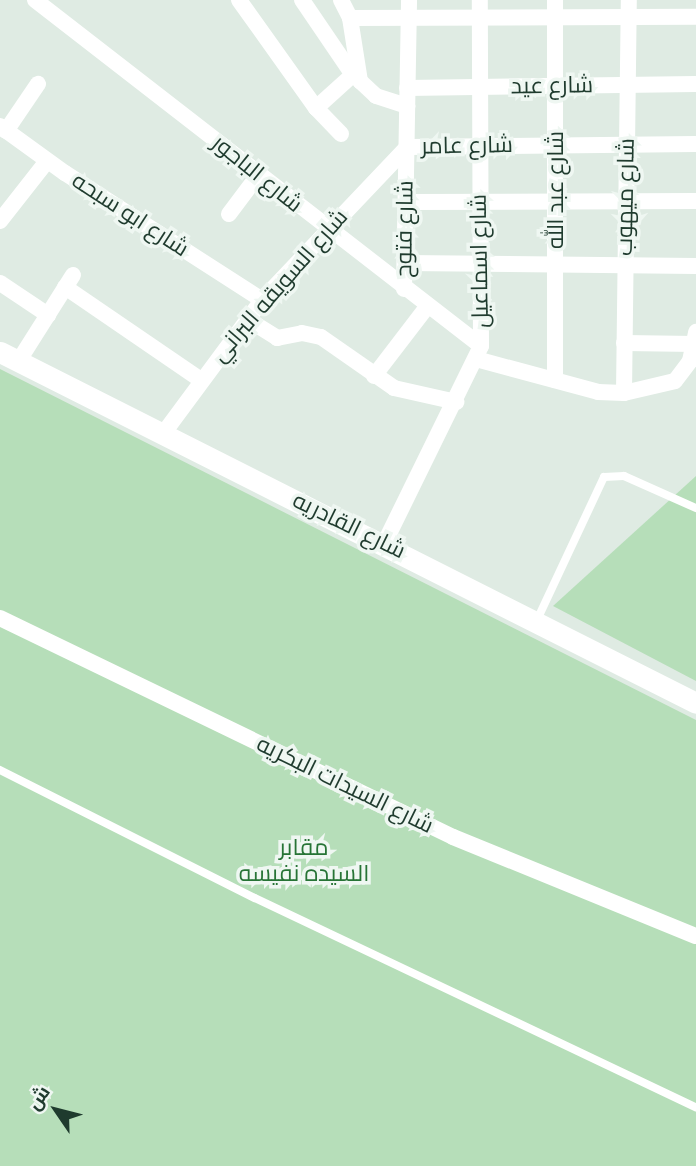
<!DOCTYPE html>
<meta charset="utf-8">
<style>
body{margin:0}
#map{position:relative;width:696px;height:1166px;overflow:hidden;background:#dfebe3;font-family:"Roboto Condensed",Cairo,sans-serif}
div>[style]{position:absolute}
.green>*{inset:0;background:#b6deb9}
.service>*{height:8px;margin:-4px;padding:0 4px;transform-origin:4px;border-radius:4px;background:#fff}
.minor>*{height:16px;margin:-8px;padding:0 8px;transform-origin:8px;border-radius:8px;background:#fff}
.tertiary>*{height:21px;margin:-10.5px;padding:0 10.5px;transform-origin:10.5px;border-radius:10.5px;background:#fff}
span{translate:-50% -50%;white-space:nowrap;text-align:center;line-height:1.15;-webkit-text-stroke:7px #eff7f2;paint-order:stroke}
.street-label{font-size:23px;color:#1f3b2e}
.park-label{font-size:23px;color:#277436}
.north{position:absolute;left:21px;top:1075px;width:70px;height:70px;-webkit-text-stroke:5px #eff7f2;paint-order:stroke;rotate:305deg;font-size:19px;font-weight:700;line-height:28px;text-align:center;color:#1f3b2e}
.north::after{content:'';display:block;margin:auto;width:24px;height:32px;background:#1f3b2e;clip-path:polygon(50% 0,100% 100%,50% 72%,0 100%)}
</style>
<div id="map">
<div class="green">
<i style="clip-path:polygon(0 369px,696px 720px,696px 1166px,0 1166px)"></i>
<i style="clip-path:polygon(696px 476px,696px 681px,553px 606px)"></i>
</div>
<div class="service">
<i style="left:537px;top:620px;width:158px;rotate:-64.9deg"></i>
<i style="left:604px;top:477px;width:20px;rotate:-3deg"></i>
<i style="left:624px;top:476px;width:79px;rotate:24deg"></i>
<i style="left:0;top:770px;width:285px;rotate:26.7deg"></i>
<i style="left:255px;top:898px;width:488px;rotate:25.4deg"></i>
</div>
<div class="minor">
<i style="left:35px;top:0;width:564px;rotate:37.8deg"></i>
<i style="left:239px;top:0;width:133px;rotate:54.5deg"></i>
<i style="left:316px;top:108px;width:36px;rotate:46deg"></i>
<i style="left:302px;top:0;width:91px;rotate:55.8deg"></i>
<i style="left:341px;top:0;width:20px;rotate:63deg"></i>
<i style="left:350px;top:18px;width:64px;rotate:81deg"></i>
<i style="left:360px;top:81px;width:22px;rotate:43deg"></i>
<i style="left:376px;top:96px;width:33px;rotate:18deg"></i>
<i style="left:555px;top:0;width:380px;rotate:90deg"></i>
<i style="left:350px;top:18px;width:346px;rotate:-0.2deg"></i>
<i style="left:407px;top:88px;width:289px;rotate:-0.8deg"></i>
<i style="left:316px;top:108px;width:55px;rotate:-42.1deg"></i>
<i style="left:0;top:126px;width:80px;rotate:35.9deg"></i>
<i style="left:65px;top:173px;width:234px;rotate:32.8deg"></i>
<i style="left:6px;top:131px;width:57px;rotate:-55.8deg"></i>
<i style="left:406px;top:202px;width:290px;rotate:-0.2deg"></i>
<i style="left:229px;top:214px;width:50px;rotate:-53.1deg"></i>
<i style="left:0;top:221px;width:76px;rotate:-51.9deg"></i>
<i style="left:405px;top:263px;width:291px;rotate:0.6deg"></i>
<i style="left:0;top:283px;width:58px;rotate:33.7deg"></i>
<i style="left:65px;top:287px;width:165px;rotate:34.4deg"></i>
<i style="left:404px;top:289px;width:289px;rotate:-89deg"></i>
<i style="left:247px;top:319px;width:36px;rotate:32deg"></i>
<i style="left:277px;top:338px;width:25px;rotate:-11deg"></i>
<i style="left:302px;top:333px;width:19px;rotate:12deg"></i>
<i style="left:321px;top:337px;width:89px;rotate:34.9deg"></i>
<i style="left:394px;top:388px;width:64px;rotate:12.7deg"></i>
<i style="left:624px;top:343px;width:71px;rotate:0.8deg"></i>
<i style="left:476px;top:359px;width:126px;rotate:15.1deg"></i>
<i style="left:598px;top:392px;width:26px;rotate:2deg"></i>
<i style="left:624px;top:393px;width:52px;rotate:-13.2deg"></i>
<i style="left:675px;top:381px;width:25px;rotate:-53deg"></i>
<i style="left:690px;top:361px;width:30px;rotate:-78deg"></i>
<i style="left:18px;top:362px;width:103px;rotate:-57.7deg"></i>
<i style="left:374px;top:376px;width:87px;rotate:-52.5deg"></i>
<i style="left:624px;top:393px;width:393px;rotate:-89.3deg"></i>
<i style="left:163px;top:434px;width:167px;rotate:-53.5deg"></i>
<i style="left:262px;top:300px;width:211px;rotate:-46.5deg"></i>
<i style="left:407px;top:147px;width:289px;rotate:-0.6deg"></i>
<i style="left:385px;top:542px;width:218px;rotate:-63.9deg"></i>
<i style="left:481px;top:346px;width:346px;rotate:-90.2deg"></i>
<i style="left:0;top:618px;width:503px;rotate:25.8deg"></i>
<i style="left:453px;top:837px;width:262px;rotate:22.2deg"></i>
</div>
<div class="tertiary">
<i style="left:0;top:352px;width:779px;rotate:26.76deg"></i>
</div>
<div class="street-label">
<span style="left:552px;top:86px;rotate:-1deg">شارع عيد</span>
<span style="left:467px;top:146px;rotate:-1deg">شارع عامر</span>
<span style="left:257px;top:174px;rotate:39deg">شارع الباجور</span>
<span style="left:556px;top:190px;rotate:-90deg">شارع عبد الله</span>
<span style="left:626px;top:197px;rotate:-89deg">شارع ميهوب</span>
<span style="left:130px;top:215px;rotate:33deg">شارع ابو سبحه</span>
<span style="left:405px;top:229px;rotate:-89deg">شارع فتوح</span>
<span style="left:480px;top:261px;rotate:-91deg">شارع اسماعيل</span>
<span style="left:280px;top:286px;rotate:-49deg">شارع السويقه البراني</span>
<span style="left:349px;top:526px;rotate:26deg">شارع القادريه</span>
<span style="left:345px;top:785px;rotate:26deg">شارع السيدات البكريه</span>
</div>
<div class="park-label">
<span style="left:304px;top:861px">مقابر<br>السيده نفيسه</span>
</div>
<div class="north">ش</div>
</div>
